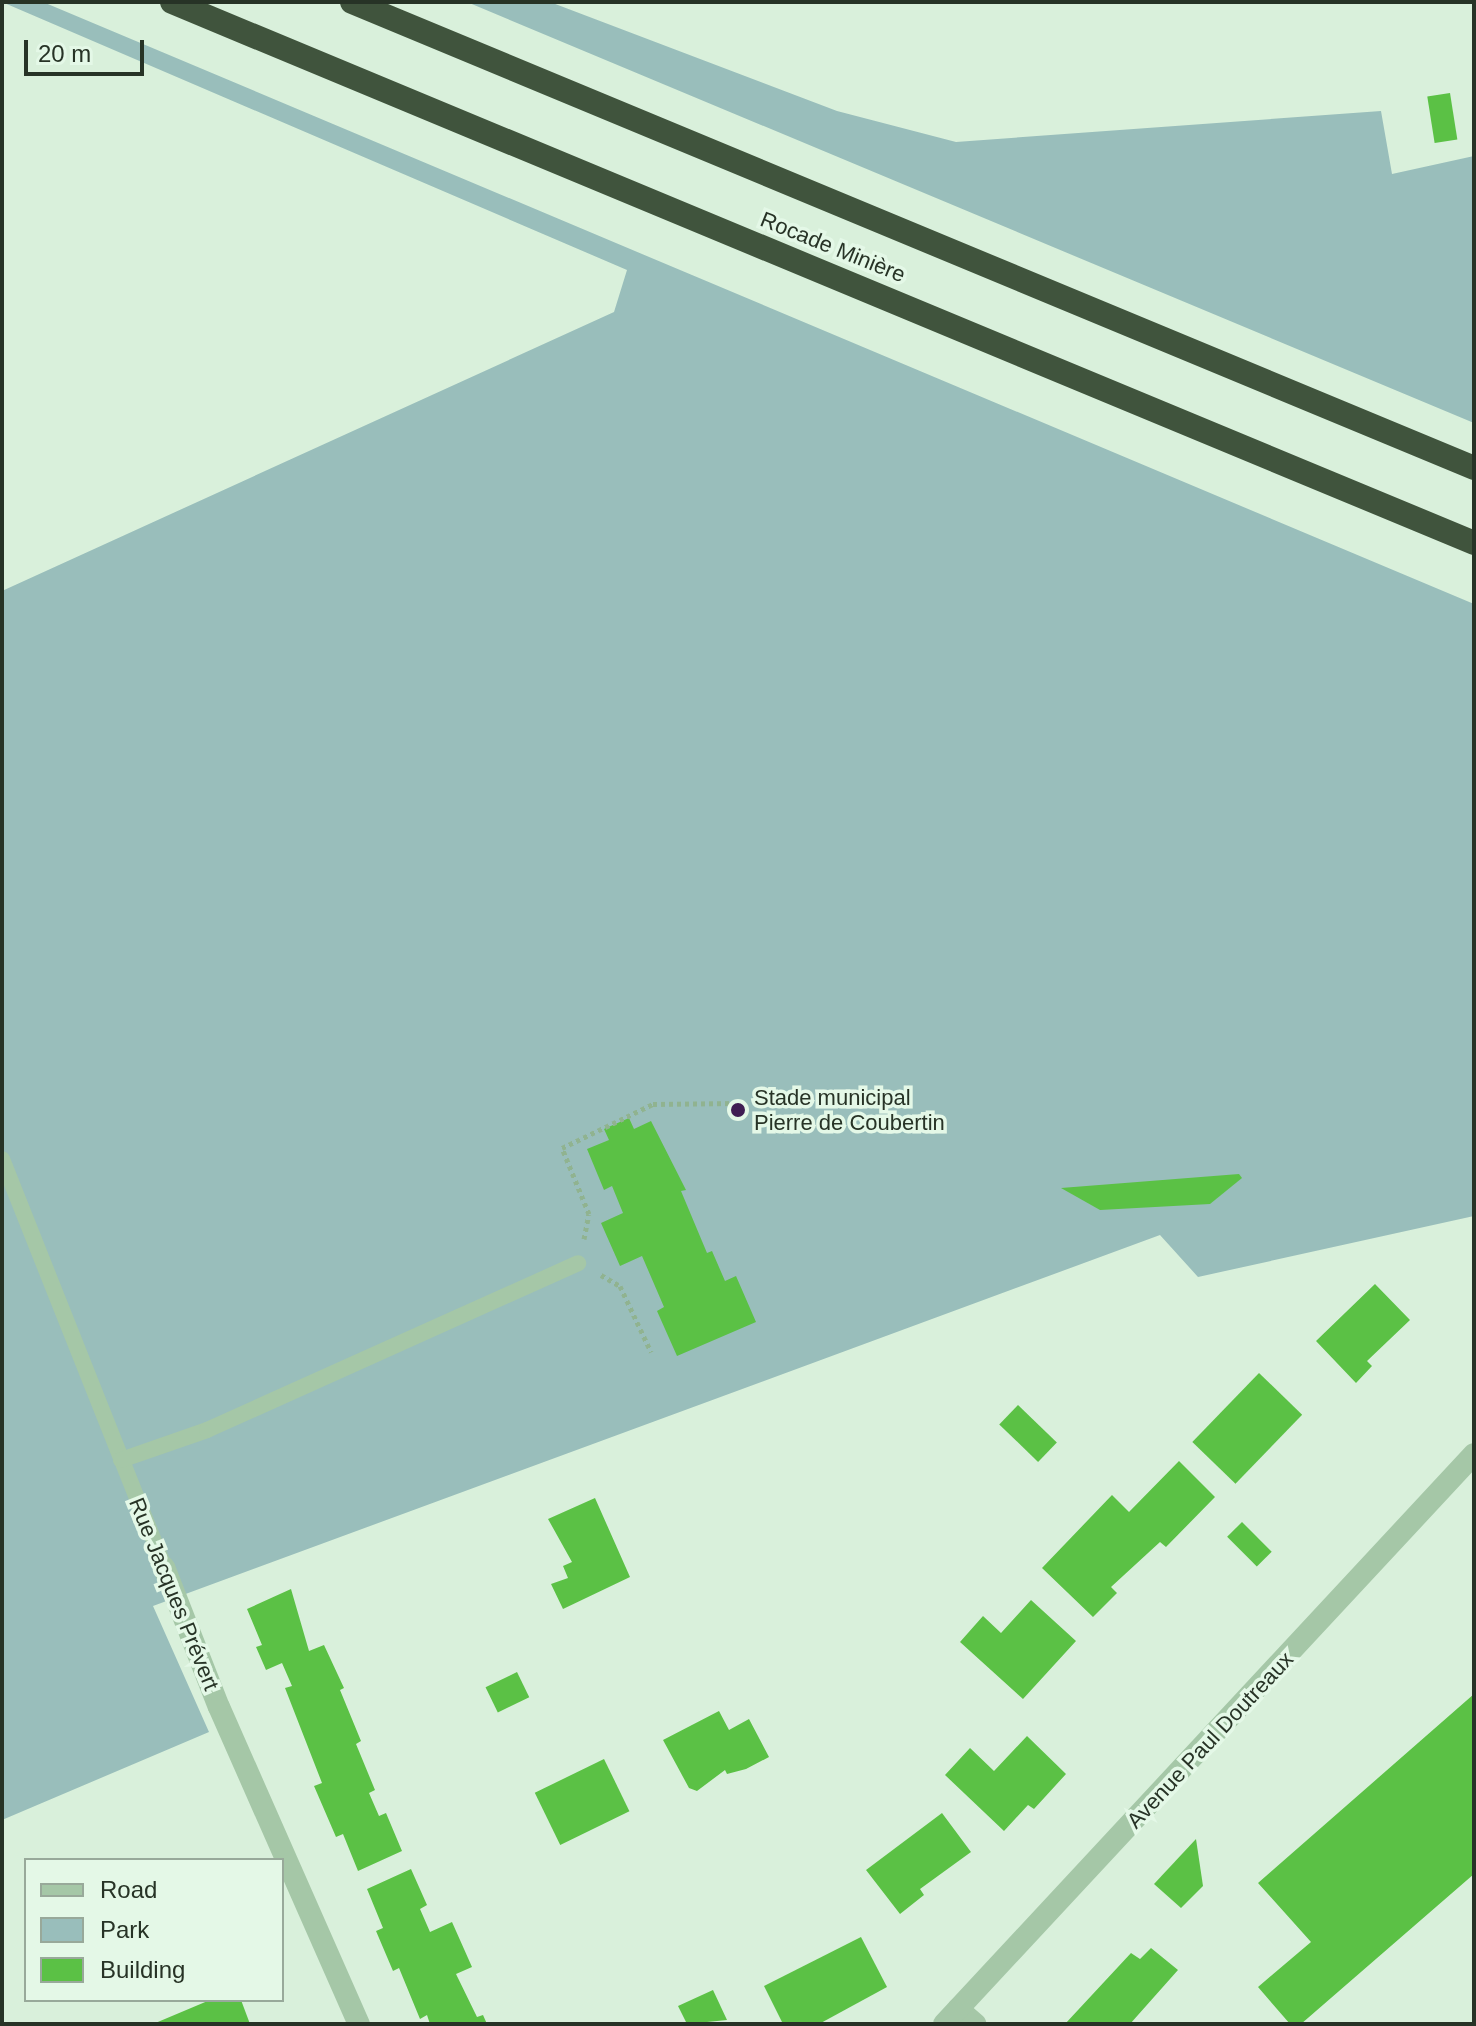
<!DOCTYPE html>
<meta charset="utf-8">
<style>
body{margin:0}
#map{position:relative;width:1476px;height:2026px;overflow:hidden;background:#d9f0db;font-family:Arial,sans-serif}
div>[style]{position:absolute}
.green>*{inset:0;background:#99bebb}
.building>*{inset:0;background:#5bc145;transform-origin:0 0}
.path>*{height:5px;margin-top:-2.5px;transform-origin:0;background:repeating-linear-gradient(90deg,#90b390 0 4px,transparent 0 8px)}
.service>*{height:16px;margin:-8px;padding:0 8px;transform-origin:8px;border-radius:8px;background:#a5c7a7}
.minor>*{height:22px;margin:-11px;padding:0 11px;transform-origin:11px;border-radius:11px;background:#a5c7a7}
.tertiary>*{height:22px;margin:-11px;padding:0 11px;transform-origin:11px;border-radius:11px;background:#a5c7a7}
.motorway>*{height:24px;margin:-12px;padding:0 12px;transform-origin:12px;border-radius:12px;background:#40543d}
.dots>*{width:22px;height:22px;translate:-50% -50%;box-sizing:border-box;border:4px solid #e4f8e7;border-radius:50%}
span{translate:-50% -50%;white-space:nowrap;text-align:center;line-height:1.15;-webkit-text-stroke:7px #e4f8e7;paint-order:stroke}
.street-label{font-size:22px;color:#273326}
.poi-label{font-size:22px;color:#273326}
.left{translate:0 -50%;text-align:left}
.frame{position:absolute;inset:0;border:4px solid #273326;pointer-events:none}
.legend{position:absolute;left:24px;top:1858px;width:260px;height:144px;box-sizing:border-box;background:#e4f8e7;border:2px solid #98a99a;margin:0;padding:10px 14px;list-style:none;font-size:24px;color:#273326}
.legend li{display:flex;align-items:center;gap:16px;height:40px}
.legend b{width:40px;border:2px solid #98a99a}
.scale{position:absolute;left:24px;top:40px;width:120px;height:36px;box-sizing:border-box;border:4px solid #273326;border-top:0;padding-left:10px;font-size:24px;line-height:28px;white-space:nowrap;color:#273326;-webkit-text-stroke:6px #e4f8e7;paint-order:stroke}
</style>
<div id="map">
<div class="green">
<i style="clip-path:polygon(2px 2px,43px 2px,1474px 604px,1474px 1216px,1198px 1277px,1160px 1235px,153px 1606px,209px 1732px,2px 1820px,2px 591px,614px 312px,627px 270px)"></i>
<i style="clip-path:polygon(467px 2px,550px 2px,837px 111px,956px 142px,1381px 111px,1392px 174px,1474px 156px,1474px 423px)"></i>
</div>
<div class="building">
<i style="left:1450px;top:93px;width:47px;height:23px;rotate:81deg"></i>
<i style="clip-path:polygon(629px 1118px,634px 1129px,651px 1121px,686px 1190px,681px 1191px,707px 1253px,712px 1251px,725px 1281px,736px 1276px,756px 1322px,677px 1356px,657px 1311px,664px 1307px,642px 1256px,620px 1266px,601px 1223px,623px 1213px,612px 1186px,604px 1190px,587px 1149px,609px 1140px,604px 1129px)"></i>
<i style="clip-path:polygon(1239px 1174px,1242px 1178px,1210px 1204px,1100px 1210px,1061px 1188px)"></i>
<i style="clip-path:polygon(1375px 1284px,1410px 1320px,1367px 1361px,1372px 1366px,1356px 1383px,1316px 1341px)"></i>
<i style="left:1259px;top:1373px;width:60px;height:96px;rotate:44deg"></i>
<i style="left:1018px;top:1405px;width:54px;height:27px;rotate:44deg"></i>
<i style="clip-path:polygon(1179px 1461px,1215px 1497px,1166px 1547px,1160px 1542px,1111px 1587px,1117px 1593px,1093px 1617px,1042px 1568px,1112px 1495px,1129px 1512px)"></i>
<i style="clip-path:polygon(595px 1498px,630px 1577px,563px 1609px,551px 1584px,568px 1578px,563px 1566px,572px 1562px,548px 1519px)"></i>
<i style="left:1242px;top:1522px;width:42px;height:21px;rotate:45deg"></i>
<i style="clip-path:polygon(291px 1589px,309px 1651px,324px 1645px,344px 1688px,340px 1690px,361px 1741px,356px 1744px,375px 1790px,369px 1793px,379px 1816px,386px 1813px,402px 1851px,358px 1871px,343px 1834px,336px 1837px,314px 1786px,322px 1783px,285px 1688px,292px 1686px,282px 1663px,266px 1670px,256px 1647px,262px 1645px,247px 1609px)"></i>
<i style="clip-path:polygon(1031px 1600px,1076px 1641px,1023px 1699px,960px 1642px,983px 1616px,1001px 1633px)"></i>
<i style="left:517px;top:1672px;width:28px;height:35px;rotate:64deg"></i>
<i style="clip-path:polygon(1474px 1694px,1474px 1874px,1301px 2024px,1290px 2024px,1258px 1987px,1311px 1942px,1258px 1883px)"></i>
<i style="clip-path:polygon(719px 1711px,729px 1730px,749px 1719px,769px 1757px,746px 1769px,727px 1774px,725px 1770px,697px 1791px,689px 1788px,663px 1740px)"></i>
<i style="clip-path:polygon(1027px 1736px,1066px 1774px,1034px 1809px,1028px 1805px,1004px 1831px,945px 1775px,970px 1748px,994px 1771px)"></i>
<i style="left:604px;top:1759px;width:58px;height:77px;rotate:64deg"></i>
<i style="clip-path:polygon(942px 1813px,971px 1852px,920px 1889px,924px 1895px,900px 1914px,866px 1870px)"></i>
<i style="clip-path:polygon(1196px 1839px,1203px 1886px,1181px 1908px,1154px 1884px)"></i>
<i style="clip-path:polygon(411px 1869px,427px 1905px,420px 1909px,430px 1932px,452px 1922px,472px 1967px,456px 1974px,477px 2017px,483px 2015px,487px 2024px,430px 2024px,427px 2015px,420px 2019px,399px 1968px,393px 1971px,376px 1931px,383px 1928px,367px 1889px)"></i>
<i style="clip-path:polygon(861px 1937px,887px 1987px,819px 2024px,783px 2024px,764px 1986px)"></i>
<i style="clip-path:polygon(1151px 1948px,1178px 1970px,1130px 2024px,1065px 2024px,1131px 1953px,1140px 1959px)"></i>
<i style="clip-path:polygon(713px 1990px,727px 2020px,687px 2024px,678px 2006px)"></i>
<i style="clip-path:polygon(210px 2000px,241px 2000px,250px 2024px,153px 2024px)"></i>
</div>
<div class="path">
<i style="left:584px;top:1239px;width:25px;rotate:-79deg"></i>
<i style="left:589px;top:1214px;width:71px;rotate:-112.2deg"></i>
<i style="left:562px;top:1148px;width:101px;rotate:-25.8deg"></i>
<i style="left:653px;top:1104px;width:85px;rotate:-0.7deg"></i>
<i style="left:601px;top:1275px;width:22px;rotate:30deg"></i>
<i style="left:620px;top:1286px;width:73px;rotate:64.8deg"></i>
</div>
<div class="service">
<i style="left:2px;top:1159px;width:439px;rotate:68.3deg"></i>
<i style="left:121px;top:1460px;width:91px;rotate:-19.2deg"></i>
<i style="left:207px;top:1430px;width:407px;rotate:-24.2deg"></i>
</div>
<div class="minor">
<i style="left:164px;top:1567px;width:150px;rotate:68.6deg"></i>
<i style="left:219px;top:1707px;width:347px;rotate:66.2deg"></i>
<i style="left:958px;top:2009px;width:23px;rotate:41deg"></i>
</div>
<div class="tertiary">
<i style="left:944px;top:2024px;width:778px;rotate:-47.08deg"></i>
</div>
<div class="motorway">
<i style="left:172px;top:2px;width:1410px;rotate:22.56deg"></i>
<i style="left:352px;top:2px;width:1215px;rotate:22.55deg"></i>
</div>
<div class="dots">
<i style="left:738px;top:1110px;background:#401e53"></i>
</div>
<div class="street-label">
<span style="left:833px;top:247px;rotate:22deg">Rocade Minière</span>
<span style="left:174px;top:1594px;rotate:68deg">Rue Jacques Prévert</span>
<span style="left:1210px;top:1740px;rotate:-47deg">Avenue Paul Doutreaux</span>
</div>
<div class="poi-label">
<span class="left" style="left:754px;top:1110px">Stade municipal<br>Pierre de Coubertin</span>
</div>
<div class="frame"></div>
<ul class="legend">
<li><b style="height:10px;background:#a5c7a7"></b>Road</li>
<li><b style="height:22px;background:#99bebb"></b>Park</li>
<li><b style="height:22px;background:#5bc145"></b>Building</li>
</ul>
<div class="scale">20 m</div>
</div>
